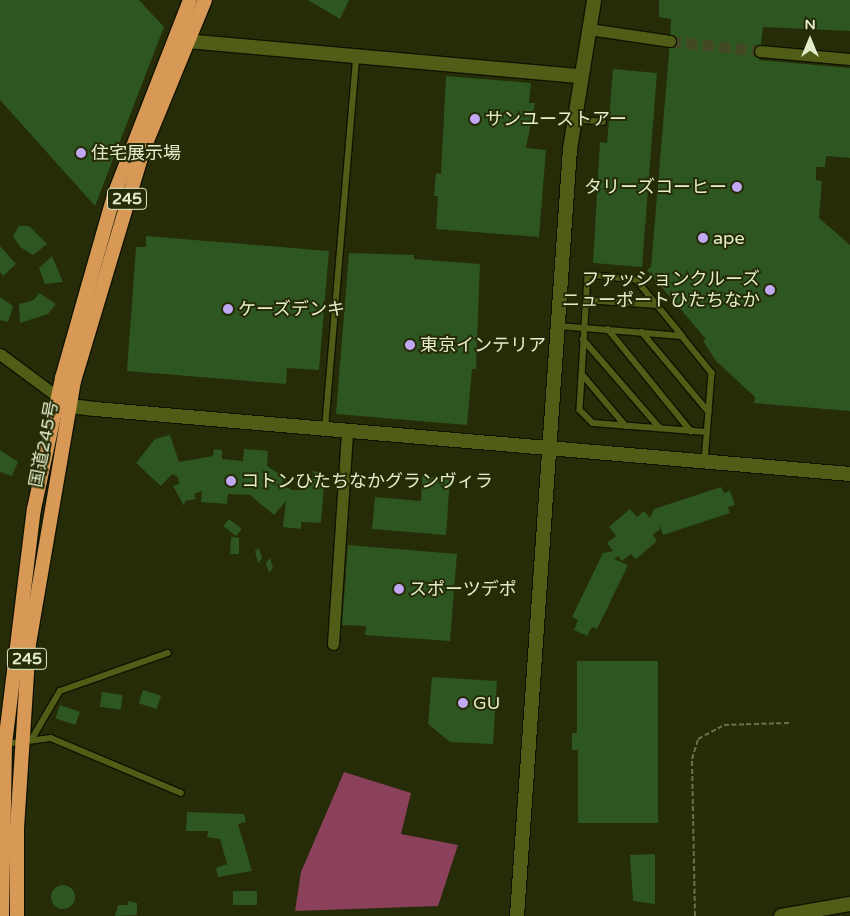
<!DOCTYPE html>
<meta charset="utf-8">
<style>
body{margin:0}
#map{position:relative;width:850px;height:916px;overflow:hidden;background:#252c07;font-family:"Varela Round","Noto Sans JP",sans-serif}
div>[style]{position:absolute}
.forest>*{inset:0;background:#8b405b}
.building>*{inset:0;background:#2d5621;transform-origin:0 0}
.round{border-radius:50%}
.minor-tunnel>*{height:11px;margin-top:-5.5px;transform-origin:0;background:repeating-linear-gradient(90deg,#424924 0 11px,transparent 0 16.5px)}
.path>*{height:2px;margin-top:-1px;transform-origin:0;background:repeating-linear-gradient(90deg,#68704c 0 5px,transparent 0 7.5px)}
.roads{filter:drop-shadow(1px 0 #0f1301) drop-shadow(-1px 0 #0f1301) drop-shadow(0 1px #0f1301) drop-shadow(0 -1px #0f1301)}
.service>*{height:5.5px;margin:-2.75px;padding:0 2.75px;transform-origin:2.75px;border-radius:2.75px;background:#505d16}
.minor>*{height:11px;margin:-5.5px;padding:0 5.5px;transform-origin:5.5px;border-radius:5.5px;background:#505d16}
.tertiary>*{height:14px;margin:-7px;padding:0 7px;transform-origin:7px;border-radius:7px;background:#505d16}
.trunk>*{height:14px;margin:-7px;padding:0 7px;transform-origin:7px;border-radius:7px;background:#d79955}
.dots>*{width:14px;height:14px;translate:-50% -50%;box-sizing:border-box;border:2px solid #252c07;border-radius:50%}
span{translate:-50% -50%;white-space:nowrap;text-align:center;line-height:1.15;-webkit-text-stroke:4px #252c07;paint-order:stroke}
.shield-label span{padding:1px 4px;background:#252c07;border:1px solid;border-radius:4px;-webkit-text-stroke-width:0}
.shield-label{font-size:16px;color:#e4edca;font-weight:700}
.poi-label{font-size:18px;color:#e4edca}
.left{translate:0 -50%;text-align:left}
.right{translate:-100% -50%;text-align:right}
.street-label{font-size:18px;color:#e4edca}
.north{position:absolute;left:785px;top:15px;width:50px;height:50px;-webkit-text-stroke:4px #252c07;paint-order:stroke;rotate:0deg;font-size:14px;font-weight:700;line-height:20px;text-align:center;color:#e4edca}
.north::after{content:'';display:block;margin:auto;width:18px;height:22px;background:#e4edca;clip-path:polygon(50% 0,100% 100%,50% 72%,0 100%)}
</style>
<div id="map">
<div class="forest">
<i style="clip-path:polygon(344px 772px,411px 793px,401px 834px,458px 845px,438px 906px,295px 911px,301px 872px)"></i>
</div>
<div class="building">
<i style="clip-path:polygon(0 0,139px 0,164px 27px,95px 206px,0 100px)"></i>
<i style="clip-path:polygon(308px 0,349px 0,340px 19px)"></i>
<i style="clip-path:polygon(659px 0,850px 0,850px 31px,763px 27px,759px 60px,850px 68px,850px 158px,826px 156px,825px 167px,816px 167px,816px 180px,822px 181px,819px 218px,850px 245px,850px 411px,754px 403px,755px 397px,716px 361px,703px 341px,706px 339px,647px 270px,651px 267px,670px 41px,671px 19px,659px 17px)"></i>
<i style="clip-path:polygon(613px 69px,657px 73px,642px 267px,593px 263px,600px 142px,607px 143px)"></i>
<i style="clip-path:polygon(446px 76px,531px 83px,529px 103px,535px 103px,526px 148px,546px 150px,539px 237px,436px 229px,438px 196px,434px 196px,436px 173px,441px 174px)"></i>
<i style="clip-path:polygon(19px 226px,29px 226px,47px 244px,33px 255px,20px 247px,13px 236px)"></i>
<i style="clip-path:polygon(146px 236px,329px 251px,319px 370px,287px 368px,286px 384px,127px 371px,136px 247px,146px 247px)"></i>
<i style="clip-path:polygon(0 246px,16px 264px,3px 276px,0 272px)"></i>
<i style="clip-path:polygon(349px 253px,414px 255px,414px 259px,480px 264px,476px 369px,472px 369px,467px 425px,336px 414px)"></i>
<i style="clip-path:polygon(52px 256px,63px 282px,45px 284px,39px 268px)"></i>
<i style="clip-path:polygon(39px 293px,56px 304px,48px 314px,20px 323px,19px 304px,34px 300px)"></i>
<i style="clip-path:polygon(0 297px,13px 306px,8px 322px,0 320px)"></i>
<i style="clip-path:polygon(170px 435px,179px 462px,213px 456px,214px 449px,222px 450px,222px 459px,243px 461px,244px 449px,268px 451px,267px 466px,285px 478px,281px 484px,292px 490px,304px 490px,312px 484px,313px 471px,325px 473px,321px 523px,301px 522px,301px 529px,283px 527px,286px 501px,274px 515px,250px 495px,228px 494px,227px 504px,201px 502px,202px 491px,194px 494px,196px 499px,185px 501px,184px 506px,173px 486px,179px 484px,178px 477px,172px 474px,161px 486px,136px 463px,155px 439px)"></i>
<i style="clip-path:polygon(0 450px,18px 462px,12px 476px,0 472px)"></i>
<i style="clip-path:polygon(422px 476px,450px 478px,446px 535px,372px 529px,375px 497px,421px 501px)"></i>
<i style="clip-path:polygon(721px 487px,724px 493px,730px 491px,735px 505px,728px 507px,730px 513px,663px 535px,658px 521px,660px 529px,653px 535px,657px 541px,636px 559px,631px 554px,622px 561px,618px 556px,614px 559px,628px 565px,597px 629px,592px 627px,587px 636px,574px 630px,578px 620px,572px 617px,603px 553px,613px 551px,607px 543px,616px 536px,609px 527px,630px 509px,637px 517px,644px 511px,650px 518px,654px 509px)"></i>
<i style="left:229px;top:519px;width:16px;height:9px;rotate:38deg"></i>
<i style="clip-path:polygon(231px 537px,239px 538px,239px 554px,230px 554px)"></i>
<i style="clip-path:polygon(348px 545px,457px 554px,450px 641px,365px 635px,366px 626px,342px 625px)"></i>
<i style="clip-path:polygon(259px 548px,262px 558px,258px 563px,255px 551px)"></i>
<i style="clip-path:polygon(270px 558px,273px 568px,269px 573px,266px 563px)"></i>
<i style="clip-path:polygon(577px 661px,658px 661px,658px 823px,578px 823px,578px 750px,572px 750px,572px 733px,577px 733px)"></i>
<i style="clip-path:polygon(432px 677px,497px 681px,493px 744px,450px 742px,428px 724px)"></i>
<i style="left:143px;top:690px;width:19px;height:14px;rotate:18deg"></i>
<i style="left:102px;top:692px;width:21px;height:15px;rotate:8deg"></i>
<i style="left:60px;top:705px;width:21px;height:14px;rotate:19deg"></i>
<i style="clip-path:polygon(187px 812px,244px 814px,246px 822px,238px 824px,252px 871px,218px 877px,216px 868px,227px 864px,220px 839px,207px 837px,208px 831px,186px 831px)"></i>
<i style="clip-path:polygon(655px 854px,655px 904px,633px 901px,630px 855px)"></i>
<i class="round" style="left:51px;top:885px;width:24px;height:24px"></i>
<i style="left:257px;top:891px;width:14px;height:24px;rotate:90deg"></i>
<i style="clip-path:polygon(128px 901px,137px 903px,137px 915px,115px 916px,118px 905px,128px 905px)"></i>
</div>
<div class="minor-tunnel">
<i style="left:670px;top:41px;width:91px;rotate:6.3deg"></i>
</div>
<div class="path">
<i style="left:695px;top:916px;width:157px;rotate:-91.1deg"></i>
<i style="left:692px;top:759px;width:21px;rotate:-73deg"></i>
<i style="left:698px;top:739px;width:30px;rotate:-28deg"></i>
<i style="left:724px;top:725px;width:65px;rotate:-1.8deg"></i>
</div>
<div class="roads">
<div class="service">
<i style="left:575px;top:119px;width:28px;rotate:6deg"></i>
<i style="left:586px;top:300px;width:71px;rotate:4deg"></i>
<i style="left:559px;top:326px;width:123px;rotate:4.6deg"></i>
<i style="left:682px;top:336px;width:48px;rotate:51deg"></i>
<i style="left:712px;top:373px;width:89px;rotate:94.5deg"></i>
<i style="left:608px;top:329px;width:132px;rotate:50.9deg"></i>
<i style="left:642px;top:332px;width:104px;rotate:50.1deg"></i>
<i style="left:682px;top:336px;width:72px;rotate:-129.4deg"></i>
<i style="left:636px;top:280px;width:48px;rotate:-174.1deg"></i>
<i style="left:588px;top:275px;width:135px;rotate:93.4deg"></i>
<i style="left:580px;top:410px;width:18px;rotate:45deg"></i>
<i style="left:593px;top:423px;width:114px;rotate:4.5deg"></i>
<i style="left:583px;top:339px;width:118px;rotate:49.1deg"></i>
<i style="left:582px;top:374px;width:68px;rotate:49.8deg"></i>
<i style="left:325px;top:429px;width:373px;rotate:-85.2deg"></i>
<i style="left:33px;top:737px;width:53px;rotate:-59.6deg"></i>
<i style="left:60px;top:691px;width:114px;rotate:-19.4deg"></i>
<i style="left:5px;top:744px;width:46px;rotate:-7.4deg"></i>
<i style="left:51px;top:738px;width:141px;rotate:22.9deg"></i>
</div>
<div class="minor">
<i style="left:589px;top:29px;width:82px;rotate:8.4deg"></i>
<i style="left:760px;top:51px;width:90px;rotate:5.1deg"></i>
<i style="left:0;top:354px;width:72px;rotate:36.6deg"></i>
<i style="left:333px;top:644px;width:213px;rotate:-86.2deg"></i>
</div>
<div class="tertiary">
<i style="left:186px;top:41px;width:395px;rotate:5.1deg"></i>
<i style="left:61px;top:399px;width:11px;rotate:38deg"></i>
<i style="left:70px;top:406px;width:25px;rotate:7deg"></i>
<i style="left:95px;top:409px;width:758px;rotate:4.92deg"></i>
<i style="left:517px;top:916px;width:769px;rotate:-86.05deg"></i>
<i style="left:570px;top:149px;width:151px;rotate:-80.8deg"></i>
<i style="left:781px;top:916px;width:70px;rotate:-9.9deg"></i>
</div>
<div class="trunk">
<i style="left:2px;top:916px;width:172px;rotate:-89deg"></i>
<i style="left:5px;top:744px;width:237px;rotate:-83deg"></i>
<i style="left:34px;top:509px;width:134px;rotate:-77.9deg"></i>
<i style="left:62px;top:378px;width:190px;rotate:-74.1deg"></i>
<i style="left:114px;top:195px;width:209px;rotate:-68.7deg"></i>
<i style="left:17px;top:916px;width:88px;rotate:-90deg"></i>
<i style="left:17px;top:828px;width:184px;rotate:-86.3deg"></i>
<i style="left:29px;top:644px;width:267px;rotate:-80.3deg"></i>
<i style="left:74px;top:381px;width:243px;rotate:-73.3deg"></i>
<i style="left:144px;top:148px;width:160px;rotate:-67.6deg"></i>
</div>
</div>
<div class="dots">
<i style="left:475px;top:119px;background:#c1a8f3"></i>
<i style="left:81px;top:153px;background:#c1a8f3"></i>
<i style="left:737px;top:187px;background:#c1a8f3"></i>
<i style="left:703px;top:238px;background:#c1a8f3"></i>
<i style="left:770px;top:290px;background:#c1a8f3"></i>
<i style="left:228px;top:309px;background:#c1a8f3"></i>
<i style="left:410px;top:345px;background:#c1a8f3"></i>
<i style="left:231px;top:481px;background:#c1a8f3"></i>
<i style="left:399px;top:589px;background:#c1a8f3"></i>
<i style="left:463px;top:703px;background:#c1a8f3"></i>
</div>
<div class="shield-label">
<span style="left:127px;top:199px">245</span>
<span style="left:27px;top:659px">245</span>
</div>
<div class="poi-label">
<span class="left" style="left:485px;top:119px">サンユーストアー</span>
<span class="left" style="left:91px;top:153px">住宅展示場</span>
<span class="right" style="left:727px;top:187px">タリーズコーヒー</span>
<span class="left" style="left:713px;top:238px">ape</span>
<span class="right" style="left:760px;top:290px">ファッションクルーズ<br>ニューポートひたちなか</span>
<span class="left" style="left:238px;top:309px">ケーズデンキ</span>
<span class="left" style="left:420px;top:345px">東京インテリア</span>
<span class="left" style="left:241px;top:481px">コトンひたちなかグランヴィラ</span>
<span class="left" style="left:409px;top:589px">スポーツデポ</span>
<span class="left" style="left:473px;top:703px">GU</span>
</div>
<div class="street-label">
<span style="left:44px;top:444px;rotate:-79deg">国道245号</span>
</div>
<div class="north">N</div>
</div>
